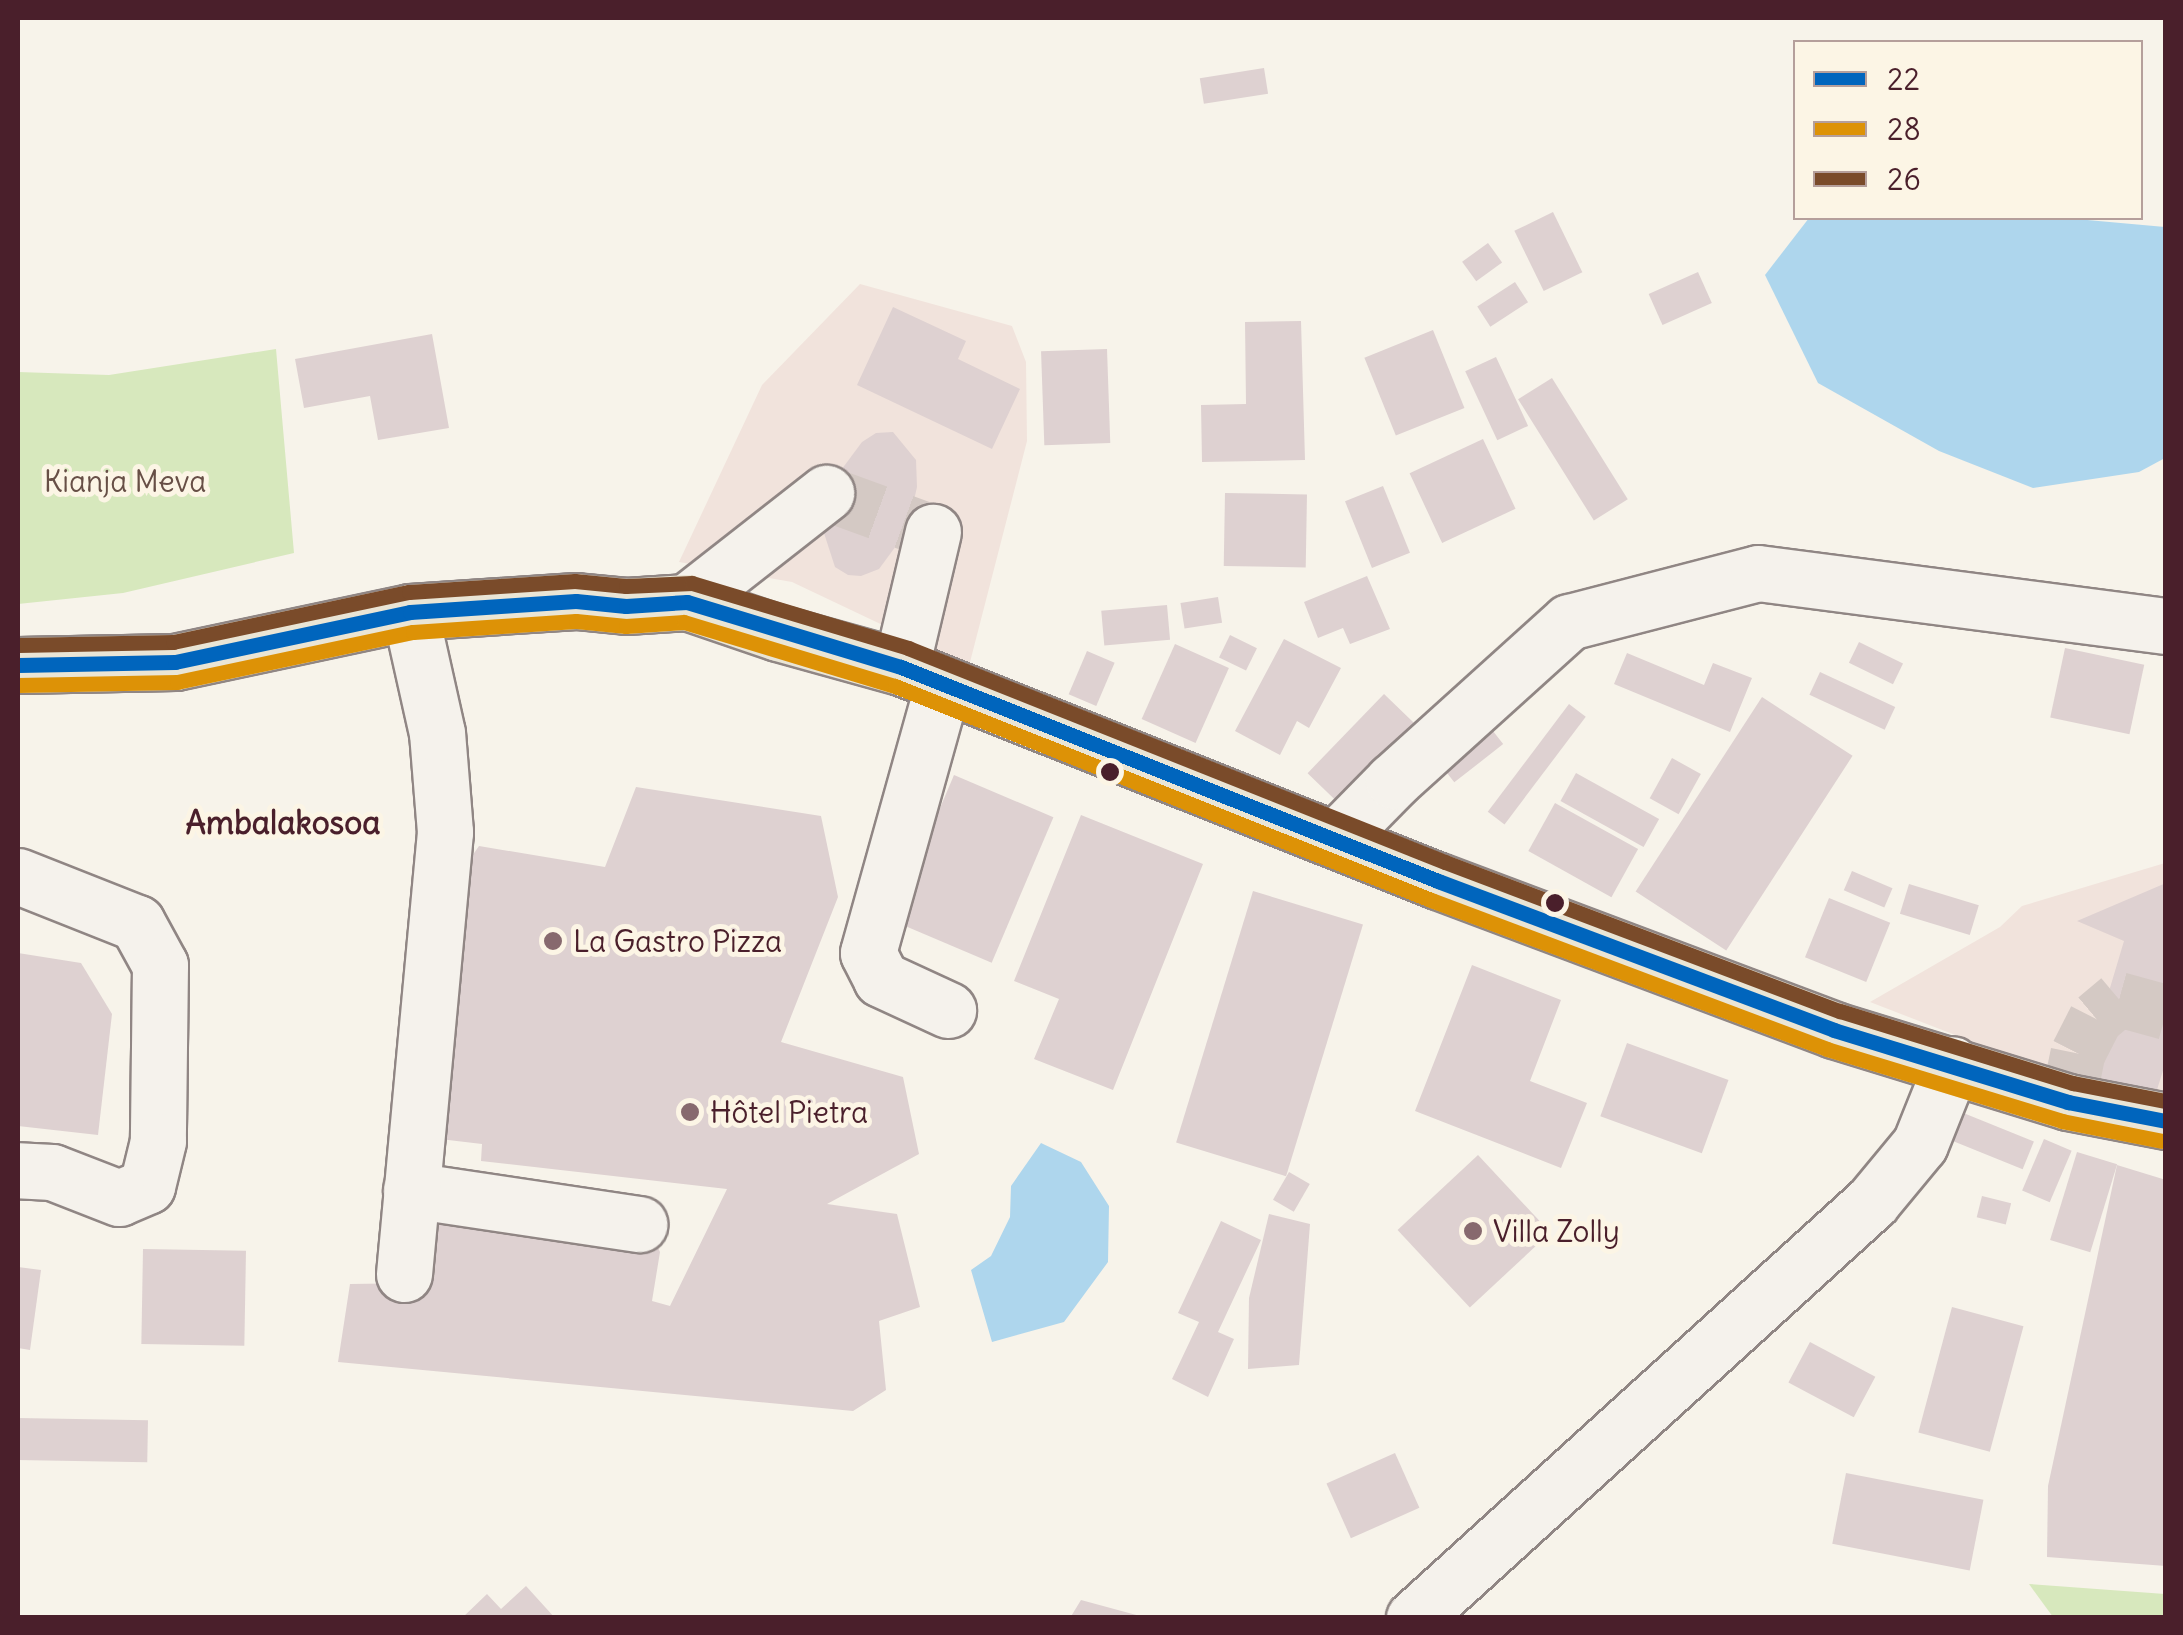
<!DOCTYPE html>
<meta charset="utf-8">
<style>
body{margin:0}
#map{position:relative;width:2183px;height:1635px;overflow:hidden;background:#f7f3ea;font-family:Delius,sans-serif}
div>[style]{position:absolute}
.built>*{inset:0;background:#f1e3dc}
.green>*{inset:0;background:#d7e8bd}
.water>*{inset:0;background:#aed6ed}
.building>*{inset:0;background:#ded1d1;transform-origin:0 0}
.minor-tunnel>*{height:55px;margin-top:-27.5px;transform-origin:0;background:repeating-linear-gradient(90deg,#d4c9c4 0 55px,transparent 0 83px)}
.roads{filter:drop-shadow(2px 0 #908684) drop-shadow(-2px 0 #908684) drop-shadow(0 2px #908684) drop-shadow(0 -2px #908684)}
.minor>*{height:55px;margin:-27.5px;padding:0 27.5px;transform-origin:27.5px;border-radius:27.5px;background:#f5f2ec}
.major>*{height:55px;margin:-27.5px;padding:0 27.5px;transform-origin:27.5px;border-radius:27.5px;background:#eae5d5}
.bus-1>*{height:15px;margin:-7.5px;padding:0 7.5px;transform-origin:7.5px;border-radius:7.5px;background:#0065bd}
.bus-2>*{height:15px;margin:-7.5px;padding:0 7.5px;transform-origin:7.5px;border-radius:7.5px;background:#dd9206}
.bus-3>*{height:15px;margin:-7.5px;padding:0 7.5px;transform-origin:7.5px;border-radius:7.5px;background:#7a4b2a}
.dots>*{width:28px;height:28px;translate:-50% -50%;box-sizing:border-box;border:5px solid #fcf5e5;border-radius:50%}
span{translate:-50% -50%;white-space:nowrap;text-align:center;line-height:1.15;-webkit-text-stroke:10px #fcf5e5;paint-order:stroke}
.park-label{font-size:30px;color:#674f46}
.poi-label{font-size:30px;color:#4a1f2b}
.left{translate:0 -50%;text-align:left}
.neighbourhood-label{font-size:32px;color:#4a1f2b;font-weight:700}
.frame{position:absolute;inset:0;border:20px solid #4a1f2b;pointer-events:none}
.legend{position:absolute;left:1793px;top:40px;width:350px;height:180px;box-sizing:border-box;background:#fcf5e5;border:2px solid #b59f9b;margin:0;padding:12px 18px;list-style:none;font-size:30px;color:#4a1f2b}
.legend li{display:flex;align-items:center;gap:20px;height:50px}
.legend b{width:50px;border:2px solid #b59f9b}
</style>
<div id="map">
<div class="built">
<i style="clip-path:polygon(860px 284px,1012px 326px,1026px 362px,1027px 441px,969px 666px,792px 582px,679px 562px,762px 385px)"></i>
<i style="clip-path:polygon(2165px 863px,2165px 1101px,2012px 1057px,1870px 1002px,2000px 927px,2022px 906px)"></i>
</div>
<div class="green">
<i style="clip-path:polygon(276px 349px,294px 553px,123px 593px,18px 604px,18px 372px,109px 375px)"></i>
<i style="clip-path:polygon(2029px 1584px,2165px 1594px,2165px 1617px,2053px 1617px)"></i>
</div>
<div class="water">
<i style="clip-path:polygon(1809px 218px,2065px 218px,2165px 227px,2165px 458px,2139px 472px,2033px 488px,1939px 451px,1818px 383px,1765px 275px)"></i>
<i style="clip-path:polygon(1041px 1143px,1081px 1162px,1109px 1206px,1108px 1262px,1064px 1322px,992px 1342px,971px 1270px,991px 1256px,1010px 1217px,1011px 1186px)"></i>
</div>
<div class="building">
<i style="left:1264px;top:68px;width:26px;height:65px;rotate:81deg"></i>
<i style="left:1553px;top:212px;width:67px;height:43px;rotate:64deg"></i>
<i style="left:1488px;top:243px;width:24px;height:32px;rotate:54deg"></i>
<i style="left:1698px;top:272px;width:34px;height:54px;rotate:66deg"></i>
<i style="left:1515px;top:282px;width:24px;height:45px;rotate:57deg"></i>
<i style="clip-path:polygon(893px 307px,966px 341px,958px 359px,1020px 389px,992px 449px,857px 385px)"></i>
<i style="clip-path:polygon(1301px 321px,1305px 460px,1202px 462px,1201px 405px,1246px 404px,1245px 322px)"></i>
<i style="left:1433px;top:330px;width:84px;height:74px;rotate:68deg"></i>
<i style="clip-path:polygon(432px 334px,449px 428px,378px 440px,370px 396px,304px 408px,295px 359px)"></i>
<i style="left:1107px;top:349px;width:94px;height:66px;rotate:88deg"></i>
<i style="left:1496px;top:357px;width:76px;height:34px;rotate:65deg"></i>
<i style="left:1552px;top:378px;width:143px;height:40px;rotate:58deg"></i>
<i style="clip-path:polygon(893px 432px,916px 460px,917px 487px,907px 531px,879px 569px,861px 576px,848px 575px,835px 567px,823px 530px,833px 481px,862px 442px,876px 433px)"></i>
<i style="left:1483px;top:439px;width:77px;height:81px;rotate:65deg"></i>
<i style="left:1383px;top:486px;width:72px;height:41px;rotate:68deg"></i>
<i style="left:1225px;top:493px;width:82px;height:73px;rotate:1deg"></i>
<i style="clip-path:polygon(1367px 576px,1390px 629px,1350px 644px,1343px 628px,1318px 638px,1304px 602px)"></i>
<i style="left:1218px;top:597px;width:26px;height:38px;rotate:81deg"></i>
<i style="left:1167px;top:605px;width:35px;height:66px;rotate:85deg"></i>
<i style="left:1230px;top:635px;width:30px;height:25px;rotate:26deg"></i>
<i style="clip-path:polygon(1284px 639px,1341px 668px,1309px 728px,1297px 721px,1280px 755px,1235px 731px)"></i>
<i style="left:1859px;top:642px;width:49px;height:23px;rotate:26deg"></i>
<i style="left:1175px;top:644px;width:59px;height:82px;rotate:24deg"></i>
<i style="left:2065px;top:648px;width:81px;height:71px;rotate:12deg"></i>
<i style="left:1087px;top:651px;width:30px;height:47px;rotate:23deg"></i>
<i style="clip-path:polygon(1627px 653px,1704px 685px,1713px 663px,1752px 678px,1730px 732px,1614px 684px)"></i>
<i style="left:1820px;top:672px;width:83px;height:25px;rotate:25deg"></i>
<i style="left:1384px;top:694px;width:49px;height:110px;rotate:44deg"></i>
<i style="left:1762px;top:697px;width:108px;height:232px;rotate:33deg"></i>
<i style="left:1569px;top:704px;width:21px;height:135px;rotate:37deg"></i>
<i style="left:1489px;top:726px;width:23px;height:62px;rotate:52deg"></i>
<i style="left:1672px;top:758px;width:33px;height:46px;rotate:29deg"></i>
<i style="left:1576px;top:773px;width:95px;height:32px;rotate:29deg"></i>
<i style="left:954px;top:775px;width:108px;height:158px;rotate:23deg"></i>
<i style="clip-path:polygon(636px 787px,821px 816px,838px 897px,781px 1042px,903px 1077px,919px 1154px,827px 1204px,897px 1214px,920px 1307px,879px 1321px,886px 1390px,853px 1411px,338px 1362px,350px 1284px,418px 1283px,427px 1188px,647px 1225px,660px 1252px,652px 1301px,670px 1306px,727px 1189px,481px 1161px,482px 1144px,423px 1137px,456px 879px,479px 846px,605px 867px)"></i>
<i style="left:1555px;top:803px;width:95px;height:55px;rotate:29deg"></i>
<i style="clip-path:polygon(1081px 815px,1203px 864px,1113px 1090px,1034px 1059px,1059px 999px,1014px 981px)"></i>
<i style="left:1852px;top:871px;width:44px;height:21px;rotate:23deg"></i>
<i style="clip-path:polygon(2166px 883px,2166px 1061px,2155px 1096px,2084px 1075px,2124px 941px,2077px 921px)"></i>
<i style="left:1909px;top:884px;width:73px;height:31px;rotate:17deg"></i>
<i style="left:1253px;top:891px;width:115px;height:263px;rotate:17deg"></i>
<i style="left:1829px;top:898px;width:66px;height:64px;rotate:22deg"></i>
<i style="clip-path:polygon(18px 953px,81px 963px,112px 1014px,98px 1135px,18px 1126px)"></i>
<i style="clip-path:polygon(1472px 965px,1561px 1000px,1530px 1081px,1587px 1103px,1561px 1168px,1415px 1111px)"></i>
<i style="left:1627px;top:1043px;width:108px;height:78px;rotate:20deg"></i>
<i style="left:1956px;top:1110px;width:84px;height:30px;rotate:22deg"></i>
<i style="left:2044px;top:1139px;width:30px;height:56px;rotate:23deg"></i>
<i style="left:2077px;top:1152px;width:42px;height:92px;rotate:17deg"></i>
<i style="left:1478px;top:1155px;width:106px;height:110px;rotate:47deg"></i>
<i style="clip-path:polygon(2117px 1165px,2166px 1180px,2166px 1566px,2047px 1557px,2048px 1486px)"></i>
<i style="left:1289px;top:1172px;width:24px;height:32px;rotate:30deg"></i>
<i style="left:1982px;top:1196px;width:30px;height:22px;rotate:14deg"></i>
<i style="clip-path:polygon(1269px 1214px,1310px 1224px,1299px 1365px,1248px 1369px,1249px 1298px)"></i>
<i style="clip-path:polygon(1221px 1221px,1261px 1240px,1218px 1332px,1234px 1339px,1208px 1397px,1172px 1379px,1199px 1322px,1178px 1313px)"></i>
<i style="left:143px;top:1249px;width:103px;height:95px;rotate:1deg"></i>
<i style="clip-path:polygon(18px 1267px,41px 1270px,30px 1350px,18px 1348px)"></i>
<i style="left:1952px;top:1307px;width:74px;height:130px;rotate:15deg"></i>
<i style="left:1810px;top:1342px;width:74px;height:46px;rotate:28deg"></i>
<i style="left:18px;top:1418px;width:130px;height:42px;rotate:1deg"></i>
<i style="left:1395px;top:1453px;width:60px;height:75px;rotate:66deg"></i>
<i style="left:1846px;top:1473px;width:140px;height:72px;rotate:11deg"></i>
<i style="clip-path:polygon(526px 1586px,555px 1618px,462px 1618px,487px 1594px,501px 1609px)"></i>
<i style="clip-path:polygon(1081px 1600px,1140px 1616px,1139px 1618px,1070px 1618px)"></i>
</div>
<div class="minor-tunnel">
<i style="left:826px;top:493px;width:114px;rotate:20deg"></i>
<i style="left:2068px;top:1102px;width:50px;rotate:-78.5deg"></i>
<i style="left:2078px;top:1053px;width:39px;rotate:-63deg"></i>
<i style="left:2096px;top:1018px;width:30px;rotate:-40deg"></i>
<i style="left:2119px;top:999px;width:49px;rotate:15.5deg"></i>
</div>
<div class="roads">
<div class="minor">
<i style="left:687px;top:602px;width:177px;rotate:-38.1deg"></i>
<i style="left:901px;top:667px;width:139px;rotate:-76.7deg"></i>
<i style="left:943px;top:684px;width:279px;rotate:105.6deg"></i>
<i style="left:868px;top:953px;width:29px;rotate:63deg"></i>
<i style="left:881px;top:979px;width:74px;rotate:24.8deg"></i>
<i style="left:1336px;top:839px;width:81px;rotate:-45.5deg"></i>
<i style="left:1393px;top:781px;width:237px;rotate:-42.1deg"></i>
<i style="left:1569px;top:622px;width:195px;rotate:-14.5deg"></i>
<i style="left:1758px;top:573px;width:411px;rotate:7.4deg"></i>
<i style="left:18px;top:876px;width:128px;rotate:21.6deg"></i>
<i style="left:137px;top:923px;width:48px;rotate:61.3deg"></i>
<i style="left:160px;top:965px;width:176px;rotate:90.7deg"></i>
<i style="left:158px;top:1141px;width:46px;rotate:103.7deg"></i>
<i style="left:147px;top:1186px;width:30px;rotate:157deg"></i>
<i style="left:119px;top:1198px;width:72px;rotate:-158.8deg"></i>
<i style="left:52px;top:1172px;width:34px;rotate:-177deg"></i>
<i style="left:411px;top:1190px;width:231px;rotate:8.5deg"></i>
<i style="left:404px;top:1274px;width:444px;rotate:-84.7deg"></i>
<i style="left:445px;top:832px;width:99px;rotate:-94.6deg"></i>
<i style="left:437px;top:733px;width:124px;rotate:-102.6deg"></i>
<i style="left:1414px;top:1618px;width:619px;rotate:-42.25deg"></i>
<i style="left:1872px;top:1202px;width:75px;rotate:-50.4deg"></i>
<i style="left:1920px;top:1144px;width:86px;rotate:-68.2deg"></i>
</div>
<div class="major">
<i style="left:18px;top:665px;width:157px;rotate:-1.1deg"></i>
<i style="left:175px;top:662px;width:240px;rotate:-12deg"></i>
<i style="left:410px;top:612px;width:166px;rotate:-3.8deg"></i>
<i style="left:576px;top:601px;width:50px;rotate:5.7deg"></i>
<i style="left:626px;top:606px;width:61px;rotate:-3.8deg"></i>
<i style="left:687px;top:602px;width:96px;rotate:18.8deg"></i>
<i style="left:778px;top:633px;width:128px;rotate:15.5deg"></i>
<i style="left:901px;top:667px;width:578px;rotate:21.73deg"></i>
<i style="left:1438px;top:881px;width:423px;rotate:20.6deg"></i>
<i style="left:1834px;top:1030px;width:245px;rotate:17.1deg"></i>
<i style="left:2068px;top:1102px;width:100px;rotate:11deg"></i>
</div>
</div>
<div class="bus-1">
<i style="left:18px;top:665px;width:157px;rotate:-1.1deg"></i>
<i style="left:175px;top:662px;width:240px;rotate:-12deg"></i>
<i style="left:410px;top:612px;width:166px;rotate:-3.8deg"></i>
<i style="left:576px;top:601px;width:50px;rotate:5.7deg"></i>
<i style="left:626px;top:606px;width:61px;rotate:-3.8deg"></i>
<i style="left:687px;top:602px;width:224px;rotate:16.9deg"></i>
<i style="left:901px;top:667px;width:578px;rotate:21.73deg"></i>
<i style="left:1438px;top:881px;width:423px;rotate:20.6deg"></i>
<i style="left:1834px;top:1030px;width:245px;rotate:17.1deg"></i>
<i style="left:2068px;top:1102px;width:100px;rotate:11deg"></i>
</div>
<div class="bus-2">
<i style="left:18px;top:685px;width:159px;rotate:-1.1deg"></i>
<i style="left:177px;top:682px;width:241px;rotate:-12deg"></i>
<i style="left:413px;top:632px;width:163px;rotate:-3.9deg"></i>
<i style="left:576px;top:621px;width:50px;rotate:5.7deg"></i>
<i style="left:626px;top:626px;width:58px;rotate:-3.9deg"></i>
<i style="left:684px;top:622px;width:220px;rotate:16.9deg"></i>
<i style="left:895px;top:686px;width:577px;rotate:21.76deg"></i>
<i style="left:1431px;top:900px;width:423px;rotate:20.6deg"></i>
<i style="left:1827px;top:1049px;width:246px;rotate:17deg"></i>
<i style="left:2062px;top:1121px;width:102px;rotate:11.3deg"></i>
</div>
<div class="bus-3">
<i style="left:18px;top:645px;width:155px;rotate:-1.1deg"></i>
<i style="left:173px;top:642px;width:241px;rotate:-12deg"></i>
<i style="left:409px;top:592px;width:166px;rotate:-3.8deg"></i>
<i style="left:575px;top:581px;width:51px;rotate:5.6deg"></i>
<i style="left:626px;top:586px;width:66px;rotate:-2.6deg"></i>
<i style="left:692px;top:583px;width:226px;rotate:16.7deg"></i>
<i style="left:908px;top:648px;width:578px;rotate:21.73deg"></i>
<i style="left:1445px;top:862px;width:422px;rotate:20.7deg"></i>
<i style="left:1840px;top:1011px;width:244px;rotate:17.2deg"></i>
<i style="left:2073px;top:1083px;width:95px;rotate:11deg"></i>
</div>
<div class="dots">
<i style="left:1110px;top:772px;background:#4a1f2b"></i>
<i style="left:1555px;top:903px;background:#4a1f2b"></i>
<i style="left:553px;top:941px;background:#87696e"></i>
<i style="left:690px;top:1112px;background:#87696e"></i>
<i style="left:1473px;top:1231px;background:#87696e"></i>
</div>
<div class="park-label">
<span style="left:125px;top:481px">Kianja Meva</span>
</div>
<div class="poi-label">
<span class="left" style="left:573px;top:941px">La Gastro Pizza</span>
<span class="left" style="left:710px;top:1112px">Hôtel Pietra</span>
<span class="left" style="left:1493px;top:1231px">Villa Zolly</span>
</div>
<div class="neighbourhood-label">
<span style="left:283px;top:823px">Ambalakosoa</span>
</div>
<div class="frame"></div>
<ul class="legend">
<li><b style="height:12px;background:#0065bd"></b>22</li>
<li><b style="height:12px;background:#dd9206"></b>28</li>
<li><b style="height:12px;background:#7a4b2a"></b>26</li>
</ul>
</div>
